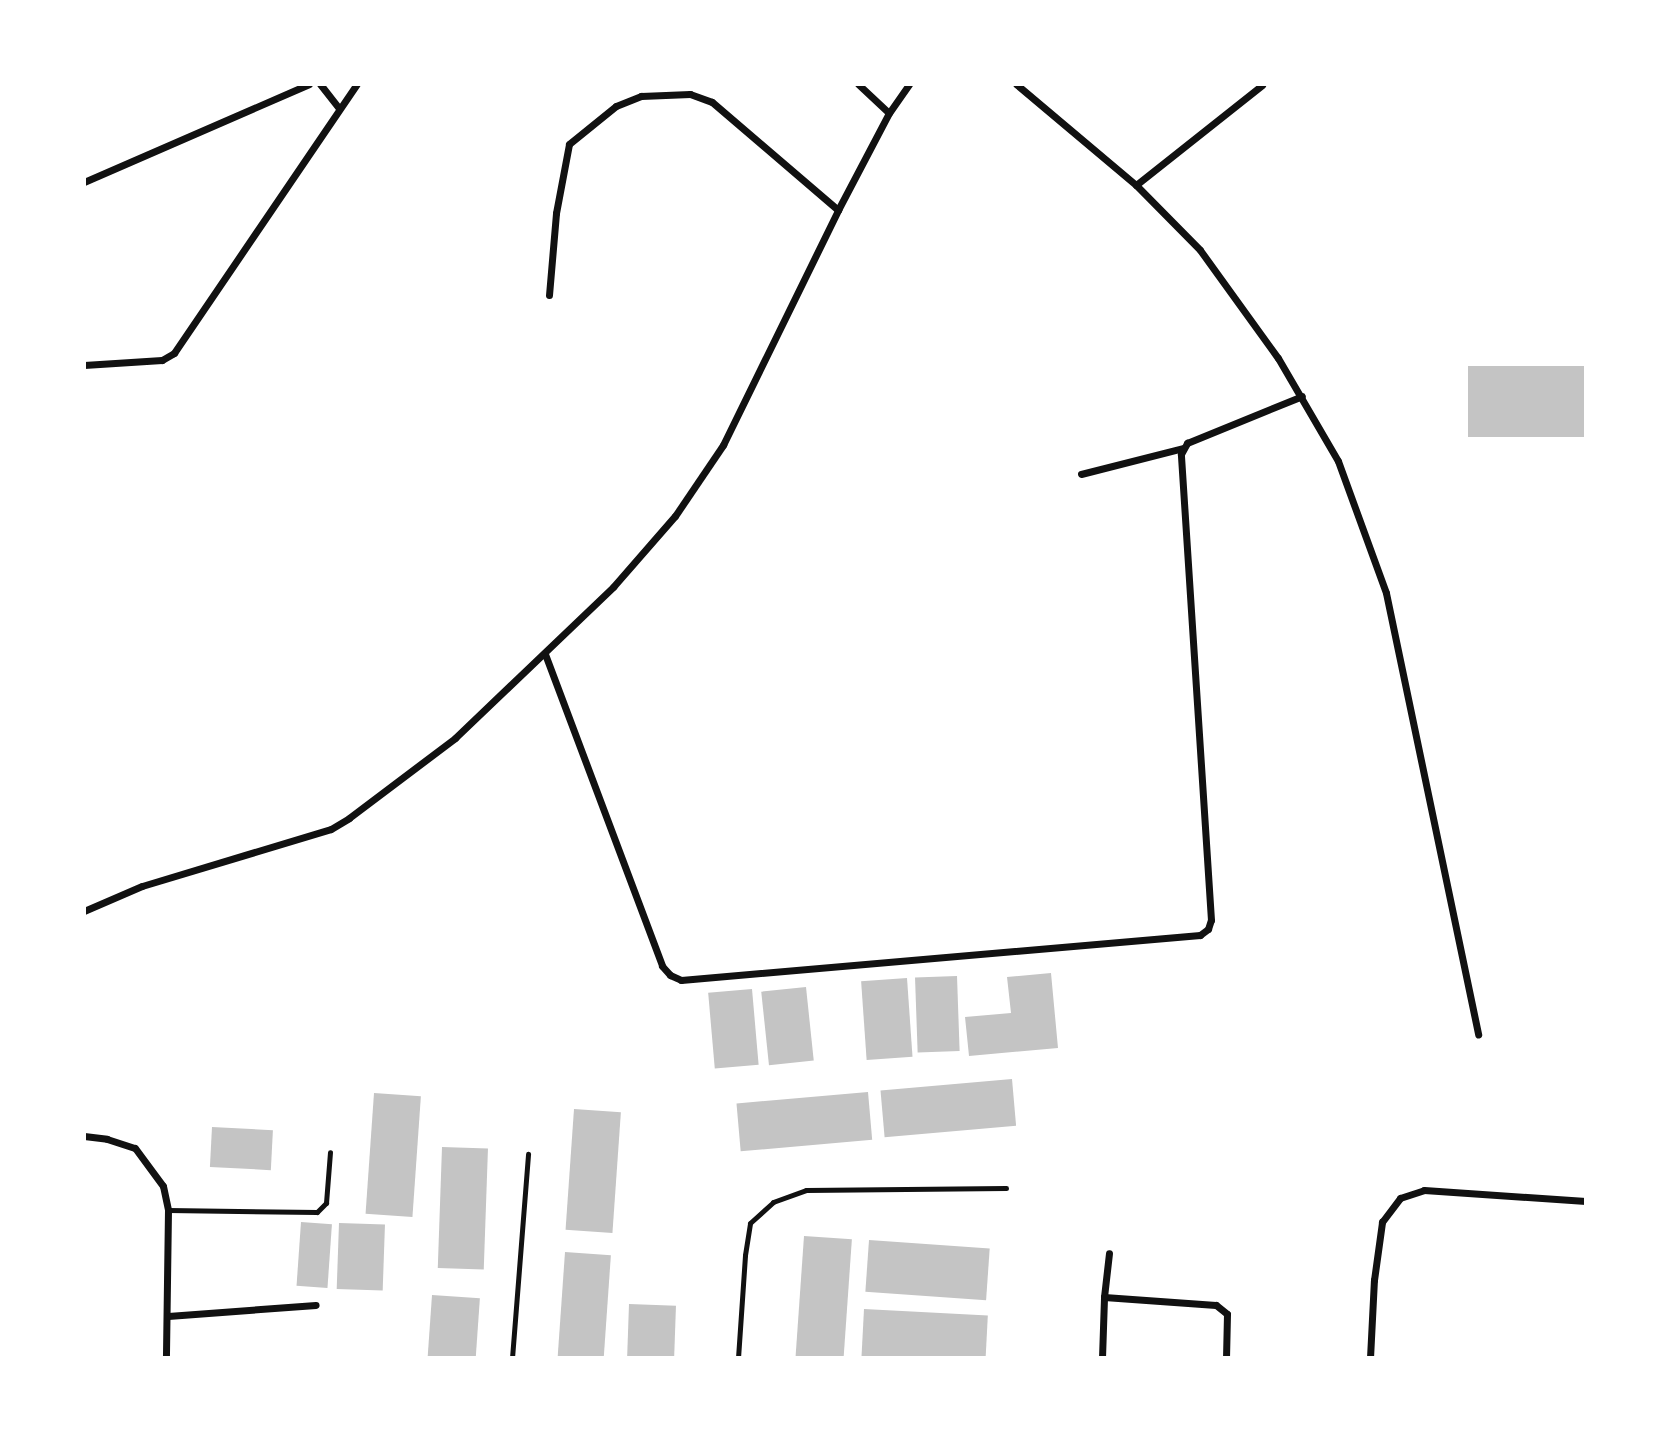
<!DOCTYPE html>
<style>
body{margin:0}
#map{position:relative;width:1670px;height:1442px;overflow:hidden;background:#fff;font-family:Lora,serif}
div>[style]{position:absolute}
.building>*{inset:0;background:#c4c4c4;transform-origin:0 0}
.service>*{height:5px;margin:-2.5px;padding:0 2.5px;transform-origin:2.5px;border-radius:2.5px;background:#111}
.minor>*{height:7px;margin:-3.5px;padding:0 3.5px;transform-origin:3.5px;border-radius:3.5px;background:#111}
span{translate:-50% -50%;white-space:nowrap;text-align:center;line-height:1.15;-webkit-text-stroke:7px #fff;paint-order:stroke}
.frame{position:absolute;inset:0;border:86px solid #fff;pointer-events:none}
</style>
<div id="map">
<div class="building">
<i style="left:1586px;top:366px;width:71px;height:118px;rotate:90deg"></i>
<i style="clip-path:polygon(1051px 973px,1058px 1048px,969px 1056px,965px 1017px,1011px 1013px,1007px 977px)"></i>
<i style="left:957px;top:976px;width:75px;height:42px;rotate:88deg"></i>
<i style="left:907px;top:978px;width:79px;height:46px;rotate:86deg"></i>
<i style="left:806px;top:987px;width:74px;height:45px;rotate:84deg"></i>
<i style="left:752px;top:989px;width:76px;height:44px;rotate:85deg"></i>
<i style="left:1012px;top:1079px;width:47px;height:132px;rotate:85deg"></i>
<i style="left:868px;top:1092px;width:48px;height:132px;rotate:85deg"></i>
<i style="left:374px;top:1093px;width:47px;height:121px;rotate:4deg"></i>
<i style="left:574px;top:1109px;width:47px;height:121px;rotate:4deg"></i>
<i style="left:212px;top:1127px;width:61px;height:40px;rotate:3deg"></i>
<i style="left:442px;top:1147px;width:46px;height:121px;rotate:2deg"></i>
<i style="left:301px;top:1222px;width:31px;height:64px;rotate:4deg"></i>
<i style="left:339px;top:1223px;width:46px;height:66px;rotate:2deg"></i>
<i style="left:804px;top:1236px;width:48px;height:122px;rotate:4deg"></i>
<i style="left:869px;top:1240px;width:121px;height:52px;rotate:4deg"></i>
<i style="left:565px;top:1252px;width:46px;height:106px;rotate:4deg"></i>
<i style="left:432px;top:1295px;width:48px;height:63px;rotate:4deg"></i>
<i style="left:629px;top:1304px;width:47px;height:54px;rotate:2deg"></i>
<i style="left:864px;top:1309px;width:124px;height:48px;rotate:3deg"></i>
</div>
<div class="service">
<i style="left:168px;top:1210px;width:149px;rotate:0.8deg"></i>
<i style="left:317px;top:1212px;width:13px;rotate:-45deg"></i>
<i style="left:326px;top:1203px;width:51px;rotate:-85.5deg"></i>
<i style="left:512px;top:1358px;width:205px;rotate:-85.5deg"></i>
<i style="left:738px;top:1358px;width:103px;rotate:-86.1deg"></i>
<i style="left:745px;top:1255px;width:32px;rotate:-81deg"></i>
<i style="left:750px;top:1223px;width:31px;rotate:-42deg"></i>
<i style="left:773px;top:1202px;width:35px;rotate:-20deg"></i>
<i style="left:806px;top:1190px;width:200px;rotate:-0.6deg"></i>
</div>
<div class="minor">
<i style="left:320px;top:84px;width:31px;rotate:52deg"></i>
<i style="left:858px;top:84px;width:42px;rotate:43.1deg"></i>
<i style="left:1016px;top:84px;width:157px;rotate:40.1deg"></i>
<i style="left:1136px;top:185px;width:91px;rotate:45.4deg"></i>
<i style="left:1200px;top:250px;width:133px;rotate:54.2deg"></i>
<i style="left:1278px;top:358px;width:119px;rotate:59.8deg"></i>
<i style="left:1338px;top:461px;width:140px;rotate:70deg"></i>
<i style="left:1386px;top:593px;width:451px;rotate:78.2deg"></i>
<i style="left:84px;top:182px;width:245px;rotate:-23.5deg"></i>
<i style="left:1136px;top:185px;width:161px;rotate:-38.4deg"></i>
<i style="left:549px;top:295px;width:82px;rotate:-85.1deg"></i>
<i style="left:556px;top:213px;width:70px;rotate:-79.3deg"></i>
<i style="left:569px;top:144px;width:60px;rotate:-39deg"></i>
<i style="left:616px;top:106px;width:27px;rotate:-22deg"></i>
<i style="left:641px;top:96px;width:49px;rotate:-2.3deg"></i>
<i style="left:690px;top:94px;width:23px;rotate:20deg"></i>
<i style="left:712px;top:102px;width:166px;rotate:40.6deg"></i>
<i style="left:84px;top:365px;width:78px;rotate:-3.7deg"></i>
<i style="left:162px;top:360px;width:14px;rotate:-30deg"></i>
<i style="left:174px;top:353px;width:325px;rotate:-55.8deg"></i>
<i style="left:1081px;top:474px;width:105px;rotate:-14.3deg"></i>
<i style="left:545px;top:654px;width:333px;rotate:69.4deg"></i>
<i style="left:662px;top:966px;width:12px;rotate:48deg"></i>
<i style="left:670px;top:975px;width:12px;rotate:24deg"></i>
<i style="left:681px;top:980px;width:521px;rotate:-4.96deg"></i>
<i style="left:1200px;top:935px;width:10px;rotate:-37deg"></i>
<i style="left:1208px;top:929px;width:9px;rotate:-72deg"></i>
<i style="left:1211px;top:920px;width:467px;rotate:-93.7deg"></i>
<i style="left:1181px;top:454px;width:13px;rotate:-61deg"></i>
<i style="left:1187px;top:443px;width:124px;rotate:-22.2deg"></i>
<i style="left:84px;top:911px;width:63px;rotate:-23.3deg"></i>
<i style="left:142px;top:886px;width:197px;rotate:-16.8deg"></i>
<i style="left:331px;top:829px;width:21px;rotate:-31deg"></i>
<i style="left:349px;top:818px;width:133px;rotate:-37deg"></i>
<i style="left:455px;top:738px;width:219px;rotate:-43.7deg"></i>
<i style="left:613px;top:587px;width:94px;rotate:-48.9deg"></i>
<i style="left:675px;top:516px;width:86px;rotate:-55.9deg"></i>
<i style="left:723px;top:445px;width:262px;rotate:-63.9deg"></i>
<i style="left:838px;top:210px;width:110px;rotate:-62.3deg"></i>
<i style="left:889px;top:113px;width:35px;rotate:-55deg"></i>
<i style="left:84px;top:1136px;width:23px;rotate:7deg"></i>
<i style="left:107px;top:1139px;width:29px;rotate:18deg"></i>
<i style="left:135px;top:1148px;width:47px;rotate:53.6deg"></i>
<i style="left:163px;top:1186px;width:25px;rotate:78deg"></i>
<i style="left:168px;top:1210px;width:148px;rotate:90.8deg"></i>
<i style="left:1104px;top:1297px;width:112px;rotate:4.1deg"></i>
<i style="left:1216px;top:1305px;width:14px;rotate:39deg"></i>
<i style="left:1227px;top:1314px;width:44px;rotate:91.3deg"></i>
<i style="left:168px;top:1316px;width:148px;rotate:-4.3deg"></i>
<i style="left:1102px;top:1358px;width:61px;rotate:-88.1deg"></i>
<i style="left:1104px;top:1297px;width:44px;rotate:-83.5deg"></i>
<i style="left:1370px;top:1358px;width:78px;rotate:-87.1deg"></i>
<i style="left:1374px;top:1280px;width:59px;rotate:-82.1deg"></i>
<i style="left:1382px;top:1222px;width:30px;rotate:-53deg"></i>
<i style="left:1400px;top:1198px;width:25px;rotate:-18deg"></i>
<i style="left:1424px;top:1190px;width:162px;rotate:3.9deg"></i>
</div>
<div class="frame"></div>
</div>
